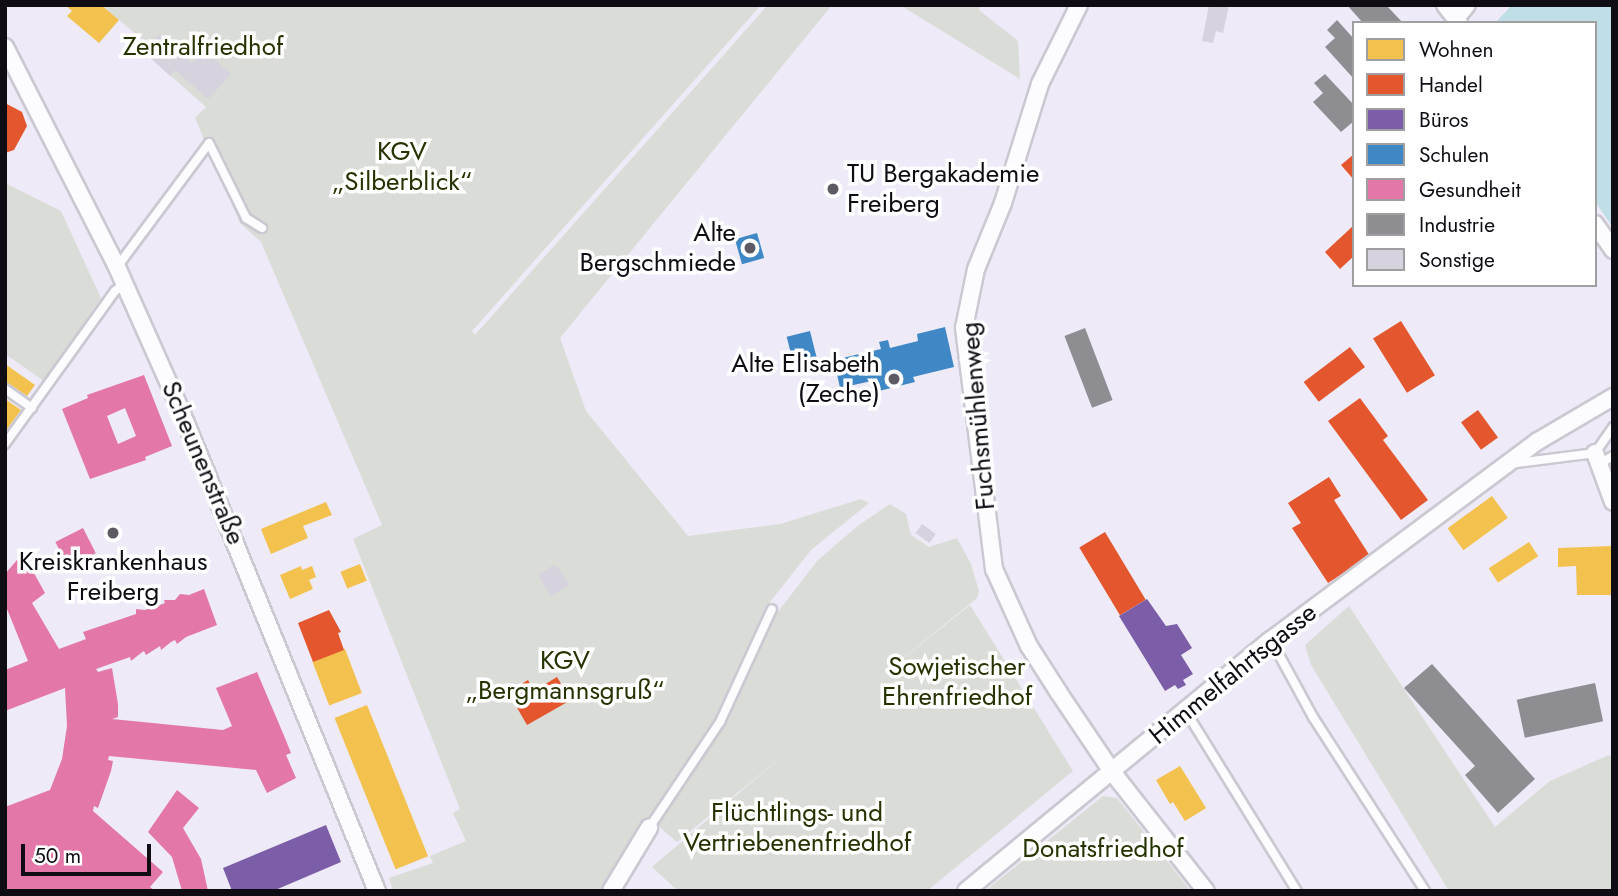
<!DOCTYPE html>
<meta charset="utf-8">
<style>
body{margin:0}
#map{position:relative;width:1618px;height:896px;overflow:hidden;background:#eeeaf7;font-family:Jost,sans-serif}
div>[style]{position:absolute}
.green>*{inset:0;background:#dadcd7}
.water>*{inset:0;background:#c0dee6}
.homes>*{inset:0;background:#f2c14e;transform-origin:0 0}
.shops>*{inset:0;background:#e4572e;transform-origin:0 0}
.offices>*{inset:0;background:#7b5ea7}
.schools>*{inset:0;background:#3f88c5;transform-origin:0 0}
.health>*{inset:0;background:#e377a8;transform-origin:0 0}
.industry>*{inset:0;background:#8d8d92;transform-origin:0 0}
.building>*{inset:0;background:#d6d2de;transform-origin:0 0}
.roads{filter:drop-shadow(2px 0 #cbc8d2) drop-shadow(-2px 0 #cbc8d2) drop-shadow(0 2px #cbc8d2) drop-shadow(0 -2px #cbc8d2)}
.lane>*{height:8px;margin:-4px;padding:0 4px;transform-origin:4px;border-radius:4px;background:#fcfcfe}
.street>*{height:16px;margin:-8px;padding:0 8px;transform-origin:8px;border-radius:8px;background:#fcfcfe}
.dots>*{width:19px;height:19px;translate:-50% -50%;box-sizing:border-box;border:4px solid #fff;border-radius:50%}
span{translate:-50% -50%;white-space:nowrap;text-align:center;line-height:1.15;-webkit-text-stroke:7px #fff;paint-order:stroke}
.park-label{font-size:26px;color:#253300}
.poi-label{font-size:26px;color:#0f0c14}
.left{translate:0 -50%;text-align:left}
.right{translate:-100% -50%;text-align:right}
.street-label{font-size:26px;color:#0f0c14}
.frame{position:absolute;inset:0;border:7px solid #0f0c14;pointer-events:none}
.legend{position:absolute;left:1352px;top:21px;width:245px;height:266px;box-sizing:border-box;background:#fff;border:2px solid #9f9ea1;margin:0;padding:9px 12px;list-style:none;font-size:21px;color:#0f0c14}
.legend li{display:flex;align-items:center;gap:14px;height:35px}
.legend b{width:35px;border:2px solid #9f9ea1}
.scale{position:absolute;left:21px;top:844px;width:130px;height:32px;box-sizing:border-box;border:4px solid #0f0c14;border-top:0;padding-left:9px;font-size:21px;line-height:24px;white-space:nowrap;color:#0f0c14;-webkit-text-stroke:5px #fff;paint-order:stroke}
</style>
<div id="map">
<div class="green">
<i style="clip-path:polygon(101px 5px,761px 5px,472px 331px,475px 335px,768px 5px,832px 5px,560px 338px,586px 411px,688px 536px,780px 524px,861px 499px,869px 503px,811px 550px,766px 607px,715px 718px,608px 891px,393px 891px,389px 878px,433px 863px,430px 856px,466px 841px,453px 813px,460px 809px,353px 539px,382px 525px,261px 242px,240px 223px,195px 118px,206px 107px,144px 52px,149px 45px)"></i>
<i style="clip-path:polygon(900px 5px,979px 5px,979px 10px,1018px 41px,1020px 79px)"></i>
<i style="clip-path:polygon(5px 183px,61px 211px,101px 298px,44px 381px,5px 354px)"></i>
<i style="clip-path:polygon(890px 504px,906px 514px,911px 535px,929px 547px,957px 538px,971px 564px,979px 591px,977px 598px,677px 842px,656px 824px,728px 717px,777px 613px,818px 560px,859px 525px)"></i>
<i style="clip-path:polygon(970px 605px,1073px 771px,927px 891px,678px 891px,652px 867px,805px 737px)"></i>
<i style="clip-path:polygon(1349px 606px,1495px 827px,1550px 781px,1609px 755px,1613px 759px,1613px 891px,1449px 891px,1311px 665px,1305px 645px)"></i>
<i style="clip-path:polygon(1103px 796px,1117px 798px,1191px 891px,985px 891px)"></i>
</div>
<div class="water">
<i style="clip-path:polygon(1512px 5px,1613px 5px,1613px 228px,1595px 201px,1595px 23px,1495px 23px)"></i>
</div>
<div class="homes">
<i style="clip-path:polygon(65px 5px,101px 5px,119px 20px,99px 43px,67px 16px,72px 11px)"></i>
<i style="clip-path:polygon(5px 364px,35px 385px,27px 396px,5px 381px)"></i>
<i style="clip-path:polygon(5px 399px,21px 410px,5px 432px)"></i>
<i style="left:1492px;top:496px;width:27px;height:55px;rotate:54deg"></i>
<i style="clip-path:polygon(326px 502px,332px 515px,303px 526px,308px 538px,271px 554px,261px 529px)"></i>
<i style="left:1529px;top:542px;width:17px;height:48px;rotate:57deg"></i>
<i style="clip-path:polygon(1613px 546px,1613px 595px,1577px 595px,1576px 566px,1558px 567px,1558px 548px)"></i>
<i style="left:360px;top:564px;width:18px;height:21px;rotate:68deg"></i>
<i style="clip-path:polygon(301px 566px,302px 570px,312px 566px,316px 577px,309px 580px,313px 589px,290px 599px,280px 575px)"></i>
<i style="left:345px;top:649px;width:47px;height:35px;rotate:69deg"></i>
<i style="left:367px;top:705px;width:163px;height:35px;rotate:68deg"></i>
<i style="clip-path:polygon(1180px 766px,1206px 808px,1185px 821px,1173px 802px,1170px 804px,1156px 780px)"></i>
</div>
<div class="shops">
<i style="clip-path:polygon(5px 103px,22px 112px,27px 126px,14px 150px,5px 153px)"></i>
<i style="clip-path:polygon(1354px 154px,1354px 180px,1341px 165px)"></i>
<i style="clip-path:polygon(1354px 225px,1354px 256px,1340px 269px,1325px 252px)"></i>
<i style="left:1401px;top:321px;width:64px;height:33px;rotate:58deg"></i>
<i style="left:1350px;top:347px;width:25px;height:58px;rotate:53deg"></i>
<i style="clip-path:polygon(1360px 398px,1388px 436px,1383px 440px,1428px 500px,1401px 520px,1328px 421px)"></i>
<i style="left:1478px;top:410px;width:34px;height:21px;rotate:54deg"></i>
<i style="clip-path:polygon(1329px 477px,1341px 496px,1334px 500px,1370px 556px,1328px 583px,1292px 528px,1301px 523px,1288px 503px)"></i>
<i style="left:1105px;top:532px;width:79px;height:30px;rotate:59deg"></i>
<i style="clip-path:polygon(329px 610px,341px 632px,338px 633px,344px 650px,313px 662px,298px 623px)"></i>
<i style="clip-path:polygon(557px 677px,571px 700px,527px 725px,508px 692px,528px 680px,534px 691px)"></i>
</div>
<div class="offices">
<i style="clip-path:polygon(1147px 599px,1166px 626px,1177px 624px,1192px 648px,1181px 655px,1193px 674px,1183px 680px,1186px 685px,1178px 689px,1175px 685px,1165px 691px,1119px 616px)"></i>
<i style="clip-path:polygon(326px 825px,341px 862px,273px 891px,232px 891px,223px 868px)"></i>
</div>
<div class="schools">
<i style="left:757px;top:233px;width:26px;height:23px;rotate:74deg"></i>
<i style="clip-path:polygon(945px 327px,954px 367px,913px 377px,915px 382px,879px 391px,876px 380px,840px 388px,834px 360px,881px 349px,879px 342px,888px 340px,890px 348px,918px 341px,917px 334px)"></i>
<i style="left:810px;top:331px;width:34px;height:24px;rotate:76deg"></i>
</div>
<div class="health">
<i style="clip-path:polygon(evenodd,144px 375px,172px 446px,145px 457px,146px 460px,90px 479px,62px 409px,88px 398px,87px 395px,144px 375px,125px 408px,136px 436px,118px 444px,107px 416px,125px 408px)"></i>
<i style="left:83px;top:528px;width:28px;height:31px;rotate:63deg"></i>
<i style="clip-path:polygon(17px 560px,29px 564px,45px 593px,32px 603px,59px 649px,86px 639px,83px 632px,136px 614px,136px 609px,145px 610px,150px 608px,151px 604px,160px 605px,165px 603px,164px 600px,175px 600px,180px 594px,189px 595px,204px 589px,217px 625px,186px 637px,177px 644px,175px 640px,171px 642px,161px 650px,160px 646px,146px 655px,144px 651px,141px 653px,131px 661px,130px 657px,96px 669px,98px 672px,112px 668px,118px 704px,118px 717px,112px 719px,223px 730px,232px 726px,216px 688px,257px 672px,285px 738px,291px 753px,286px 755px,296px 778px,267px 793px,256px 770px,109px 756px,108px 760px,113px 761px,111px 771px,98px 808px,94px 806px,93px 811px,163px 872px,150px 887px,155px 891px,5px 891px,5px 807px,50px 790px,62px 759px,67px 726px,65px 688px,5px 711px,5px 670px,28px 661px,5px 604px,5px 574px)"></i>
<i style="clip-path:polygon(177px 790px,199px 808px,183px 828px,201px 859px,208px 891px,182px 891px,172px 857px,148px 832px)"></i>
</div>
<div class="industry">
<i style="clip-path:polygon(1347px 5px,1386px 5px,1403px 23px,1363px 23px)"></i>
<i style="clip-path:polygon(1337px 20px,1354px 39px,1354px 79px,1325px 47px,1335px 38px,1327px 30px)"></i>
<i style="clip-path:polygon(1325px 74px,1354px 105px,1354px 121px,1341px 132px,1313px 102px,1323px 93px,1314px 83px)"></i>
<i style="left:1085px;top:328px;width:77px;height:22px;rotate:69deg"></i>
<i style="clip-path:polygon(1432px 664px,1535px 779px,1498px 813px,1465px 775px,1475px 766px,1404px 688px)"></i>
<i style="left:1595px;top:683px;width:39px;height:80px;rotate:78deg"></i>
</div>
<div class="building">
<i style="clip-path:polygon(1209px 5px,1229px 5px,1223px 33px,1216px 31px,1213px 43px,1202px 41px)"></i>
<i style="clip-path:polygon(159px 34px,192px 63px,204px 50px,231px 74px,208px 99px,175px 70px,170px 76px,144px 52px)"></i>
<i style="left:922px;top:524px;width:17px;height:11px;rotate:36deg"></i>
<i style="clip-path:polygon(552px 566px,557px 566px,569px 585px,551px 596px,538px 575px)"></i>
</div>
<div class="roads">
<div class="lane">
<i style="left:117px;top:267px;width:154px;rotate:-53.4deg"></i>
<i style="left:209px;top:143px;width:84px;rotate:63.7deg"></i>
<i style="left:246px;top:218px;width:19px;rotate:32deg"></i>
<i style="left:5px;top:389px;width:33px;rotate:35deg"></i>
<i style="left:5px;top:444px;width:188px;rotate:-54.3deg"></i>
<i style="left:115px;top:291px;width:11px;rotate:-38deg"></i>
<i style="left:1509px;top:464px;width:87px;rotate:-7.3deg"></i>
<i style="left:1595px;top:453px;width:32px;rotate:-55deg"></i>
<i style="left:1599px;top:464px;width:16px;rotate:-30deg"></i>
<i style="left:1271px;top:640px;width:88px;rotate:61.4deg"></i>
<i style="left:1313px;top:717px;width:207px;rotate:57.2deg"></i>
<i style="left:1185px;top:710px;width:213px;rotate:58.3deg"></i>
<i style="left:649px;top:828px;width:128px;rotate:-56.2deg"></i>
<i style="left:720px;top:722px;width:124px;rotate:-65.3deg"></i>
</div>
<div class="street">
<i style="left:1079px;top:5px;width:88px;rotate:116.3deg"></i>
<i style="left:1040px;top:84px;width:125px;rotate:107.3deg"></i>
<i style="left:1003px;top:203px;width:71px;rotate:112.2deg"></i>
<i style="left:976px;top:269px;width:60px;rotate:101.5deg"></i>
<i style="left:964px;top:328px;width:243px;rotate:82.9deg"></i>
<i style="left:994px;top:569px;width:85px;rotate:65.6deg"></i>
<i style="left:1029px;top:646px;width:56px;rotate:57.4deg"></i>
<i style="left:1059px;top:693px;width:97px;rotate:56deg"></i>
<i style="left:1113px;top:773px;width:150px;rotate:51.8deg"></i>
<i style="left:1445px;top:5px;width:23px;rotate:52deg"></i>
<i style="left:1456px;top:18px;width:17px;rotate:-50deg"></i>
<i style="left:5px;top:47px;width:247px;rotate:63deg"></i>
<i style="left:117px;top:267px;width:158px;rotate:66deg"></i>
<i style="left:181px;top:411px;width:518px;rotate:67.79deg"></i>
<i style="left:1595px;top:224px;width:32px;rotate:55deg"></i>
<i style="left:1595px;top:453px;width:52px;rotate:69.8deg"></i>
<i style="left:611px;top:891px;width:74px;rotate:-58.9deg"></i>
<i style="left:966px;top:891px;width:395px;rotate:-39.5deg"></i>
<i style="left:1271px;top:640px;width:333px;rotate:-36.7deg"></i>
<i style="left:1538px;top:441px;width:87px;rotate:-30.4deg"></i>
</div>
</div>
<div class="dots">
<i style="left:833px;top:189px;background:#5d5a63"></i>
<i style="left:750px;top:248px;background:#5d5a63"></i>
<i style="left:894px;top:379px;background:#5d5a63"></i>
<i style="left:113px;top:533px;background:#5d5a63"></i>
</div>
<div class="park-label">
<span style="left:203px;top:47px">Zentralfriedhof</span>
<span style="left:402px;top:167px">KGV<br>„Silberblick“</span>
<span style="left:565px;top:676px">KGV<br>„Bergmannsgruß“</span>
<span style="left:957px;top:682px">Sowjetischer<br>Ehrenfriedhof</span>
<span style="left:797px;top:828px">Flüchtlings- und<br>Vertriebenenfriedhof</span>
<span style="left:1103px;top:849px">Donatsfriedhof</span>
</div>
<div class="poi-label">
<span class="left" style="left:847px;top:189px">TU Bergakademie<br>Freiberg</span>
<span class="right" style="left:736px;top:248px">Alte<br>Bergschmiede</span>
<span class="right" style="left:880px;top:379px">Alte Elisabeth<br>(Zeche)</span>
<span style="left:113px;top:577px">Kreiskrankenhaus<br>Freiberg</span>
</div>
<div class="street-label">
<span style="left:978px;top:416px;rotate:-95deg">Fuchsmühlenweg</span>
<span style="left:203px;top:463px;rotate:67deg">Scheunenstraße</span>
<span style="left:1233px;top:674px;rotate:-39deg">Himmelfahrtsgasse</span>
</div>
<div class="frame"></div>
<ul class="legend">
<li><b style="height:19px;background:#f2c14e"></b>Wohnen</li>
<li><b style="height:19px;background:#e4572e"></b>Handel</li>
<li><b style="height:19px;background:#7b5ea7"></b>Büros</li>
<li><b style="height:19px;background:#3f88c5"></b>Schulen</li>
<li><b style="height:19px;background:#e377a8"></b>Gesundheit</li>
<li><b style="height:19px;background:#8d8d92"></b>Industrie</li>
<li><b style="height:19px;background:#d6d2de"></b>Sonstige</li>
</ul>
<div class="scale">50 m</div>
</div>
